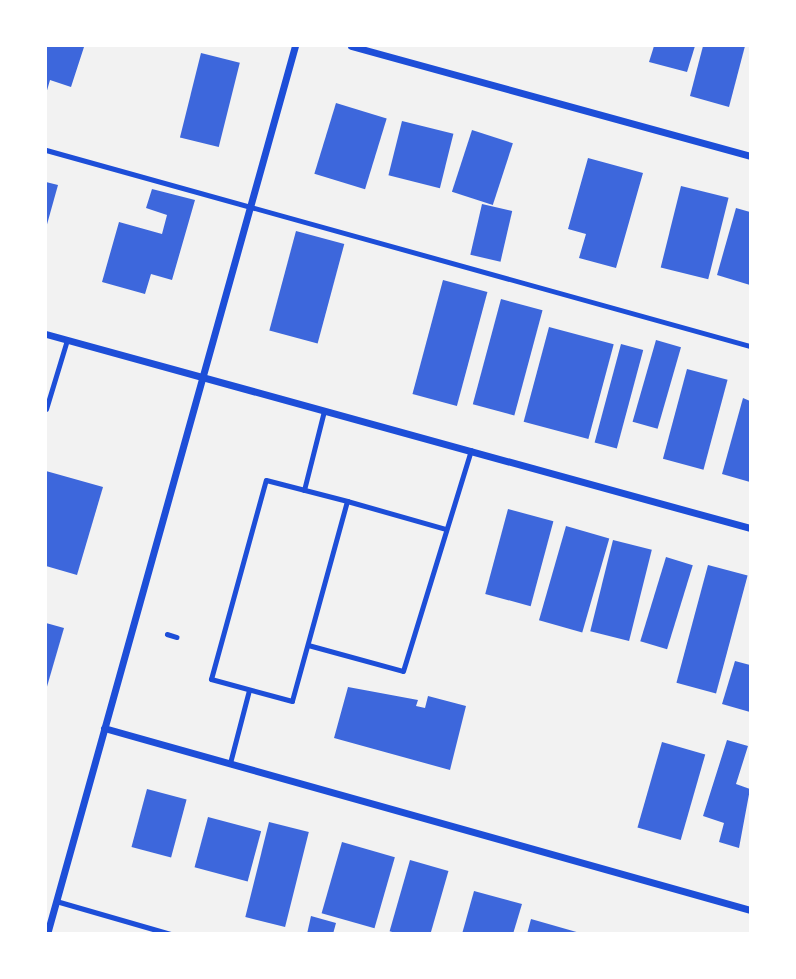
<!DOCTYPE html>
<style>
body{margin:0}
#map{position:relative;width:796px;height:979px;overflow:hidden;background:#f2f2f2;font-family:Mulish,sans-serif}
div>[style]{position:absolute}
.building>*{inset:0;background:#3d67dc;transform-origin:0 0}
.path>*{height:4.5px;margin:-2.25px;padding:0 2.25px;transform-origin:2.25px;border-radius:2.25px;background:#1d4ed8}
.service>*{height:5px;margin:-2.5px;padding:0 2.5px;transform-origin:2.5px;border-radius:2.5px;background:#1d4ed8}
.minor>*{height:7px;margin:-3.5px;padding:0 3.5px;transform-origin:3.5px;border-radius:3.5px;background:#1d4ed8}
span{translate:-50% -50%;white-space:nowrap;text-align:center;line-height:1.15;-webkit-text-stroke:7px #fff;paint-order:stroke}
.frame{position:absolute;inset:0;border:47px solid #fff;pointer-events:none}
</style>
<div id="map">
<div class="building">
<i style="clip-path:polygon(46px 46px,84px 47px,71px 87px,50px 80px,46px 94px)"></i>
<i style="clip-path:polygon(654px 46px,695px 46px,687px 72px,649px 62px)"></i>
<i style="clip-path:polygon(703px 46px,745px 46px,729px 107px,690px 96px)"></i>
<i style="left:201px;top:53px;width:40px;height:87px;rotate:14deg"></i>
<i style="left:336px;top:103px;width:53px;height:74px;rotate:17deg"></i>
<i style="left:402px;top:121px;width:53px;height:56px;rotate:14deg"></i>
<i style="left:472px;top:130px;width:43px;height:65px;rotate:18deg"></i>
<i style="clip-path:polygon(588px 158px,643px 173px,616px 268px,579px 258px,586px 234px,568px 229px)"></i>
<i style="clip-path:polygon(46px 182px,58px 185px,46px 228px)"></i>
<i style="left:681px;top:186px;width:49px;height:84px;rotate:14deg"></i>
<i style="clip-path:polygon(152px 189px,195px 200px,172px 280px,151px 274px,145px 294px,102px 282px,119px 222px,162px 234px,167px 215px,146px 208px)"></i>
<i style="left:482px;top:204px;width:31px;height:52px;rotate:13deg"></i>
<i style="clip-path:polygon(736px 208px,750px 212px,750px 285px,717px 275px)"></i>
<i style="left:296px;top:231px;width:50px;height:103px;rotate:15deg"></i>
<i style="left:443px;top:280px;width:46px;height:118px;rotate:15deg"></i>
<i style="left:501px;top:299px;width:43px;height:109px;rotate:15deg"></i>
<i style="left:549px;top:327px;width:67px;height:98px;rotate:15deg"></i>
<i style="left:656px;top:340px;width:26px;height:85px;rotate:16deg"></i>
<i style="left:621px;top:344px;width:23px;height:102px;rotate:15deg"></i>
<i style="left:687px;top:369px;width:42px;height:93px;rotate:15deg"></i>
<i style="clip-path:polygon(743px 398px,750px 401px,750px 482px,722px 474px)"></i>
<i style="clip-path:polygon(46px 471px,103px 487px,77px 575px,46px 566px)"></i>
<i style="left:508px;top:509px;width:47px;height:88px;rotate:15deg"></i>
<i style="left:566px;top:526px;width:45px;height:98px;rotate:16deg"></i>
<i style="left:613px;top:540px;width:40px;height:94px;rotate:14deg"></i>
<i style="left:666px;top:557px;width:28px;height:88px;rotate:17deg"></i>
<i style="left:708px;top:565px;width:41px;height:122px;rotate:15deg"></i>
<i style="clip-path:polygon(46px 623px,64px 628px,46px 690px)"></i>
<i style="clip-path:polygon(735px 661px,750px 665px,750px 712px,722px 704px)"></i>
<i style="clip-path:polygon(348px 687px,418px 700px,416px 706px,425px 708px,428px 696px,466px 706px,450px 770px,334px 738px)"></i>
<i style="clip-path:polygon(727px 740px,748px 746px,736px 784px,750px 789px,739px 848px,719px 842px,724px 823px,703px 816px)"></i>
<i style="left:662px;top:742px;width:45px;height:89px;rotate:16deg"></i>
<i style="left:147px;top:789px;width:41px;height:60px;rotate:15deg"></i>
<i style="left:208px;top:817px;width:55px;height:52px;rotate:15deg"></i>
<i style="left:269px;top:822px;width:41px;height:98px;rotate:14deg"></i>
<i style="left:342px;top:842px;width:55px;height:74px;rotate:16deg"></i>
<i style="left:410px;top:860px;width:40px;height:74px;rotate:16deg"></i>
<i style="clip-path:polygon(474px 891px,522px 904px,513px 934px,462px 934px)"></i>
<i style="clip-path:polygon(311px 916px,336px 923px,333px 934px,307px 934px)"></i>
<i style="clip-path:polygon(531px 919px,580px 933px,580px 934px,527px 934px)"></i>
</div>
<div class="path">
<i style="left:167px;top:634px;width:10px;rotate:17deg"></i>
</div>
<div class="service">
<i style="left:46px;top:150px;width:731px;rotate:15.56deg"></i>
<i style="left:46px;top:409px;width:72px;rotate:-73.1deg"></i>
<i style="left:304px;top:490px;width:81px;rotate:-75.8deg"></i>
<i style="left:347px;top:501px;width:207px;rotate:105.4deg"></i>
<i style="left:292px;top:701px;width:84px;rotate:-164.8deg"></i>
<i style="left:211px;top:679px;width:206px;rotate:-74.6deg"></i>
<i style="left:266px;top:480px;width:84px;rotate:14.5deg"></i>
<i style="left:347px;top:501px;width:103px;rotate:15.8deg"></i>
<i style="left:308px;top:645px;width:98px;rotate:15.3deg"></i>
<i style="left:403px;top:671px;width:231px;rotate:-72.9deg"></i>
<i style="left:230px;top:763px;width:75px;rotate:-75.4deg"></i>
<i style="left:56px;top:901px;width:119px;rotate:16.1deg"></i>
</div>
<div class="minor">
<i style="left:351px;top:46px;width:414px;rotate:15.4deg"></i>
<i style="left:46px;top:334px;width:730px;rotate:15.41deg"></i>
<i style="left:104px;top:728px;width:671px;rotate:15.73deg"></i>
<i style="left:47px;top:934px;width:922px;rotate:-74.4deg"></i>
</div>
<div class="frame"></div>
</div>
